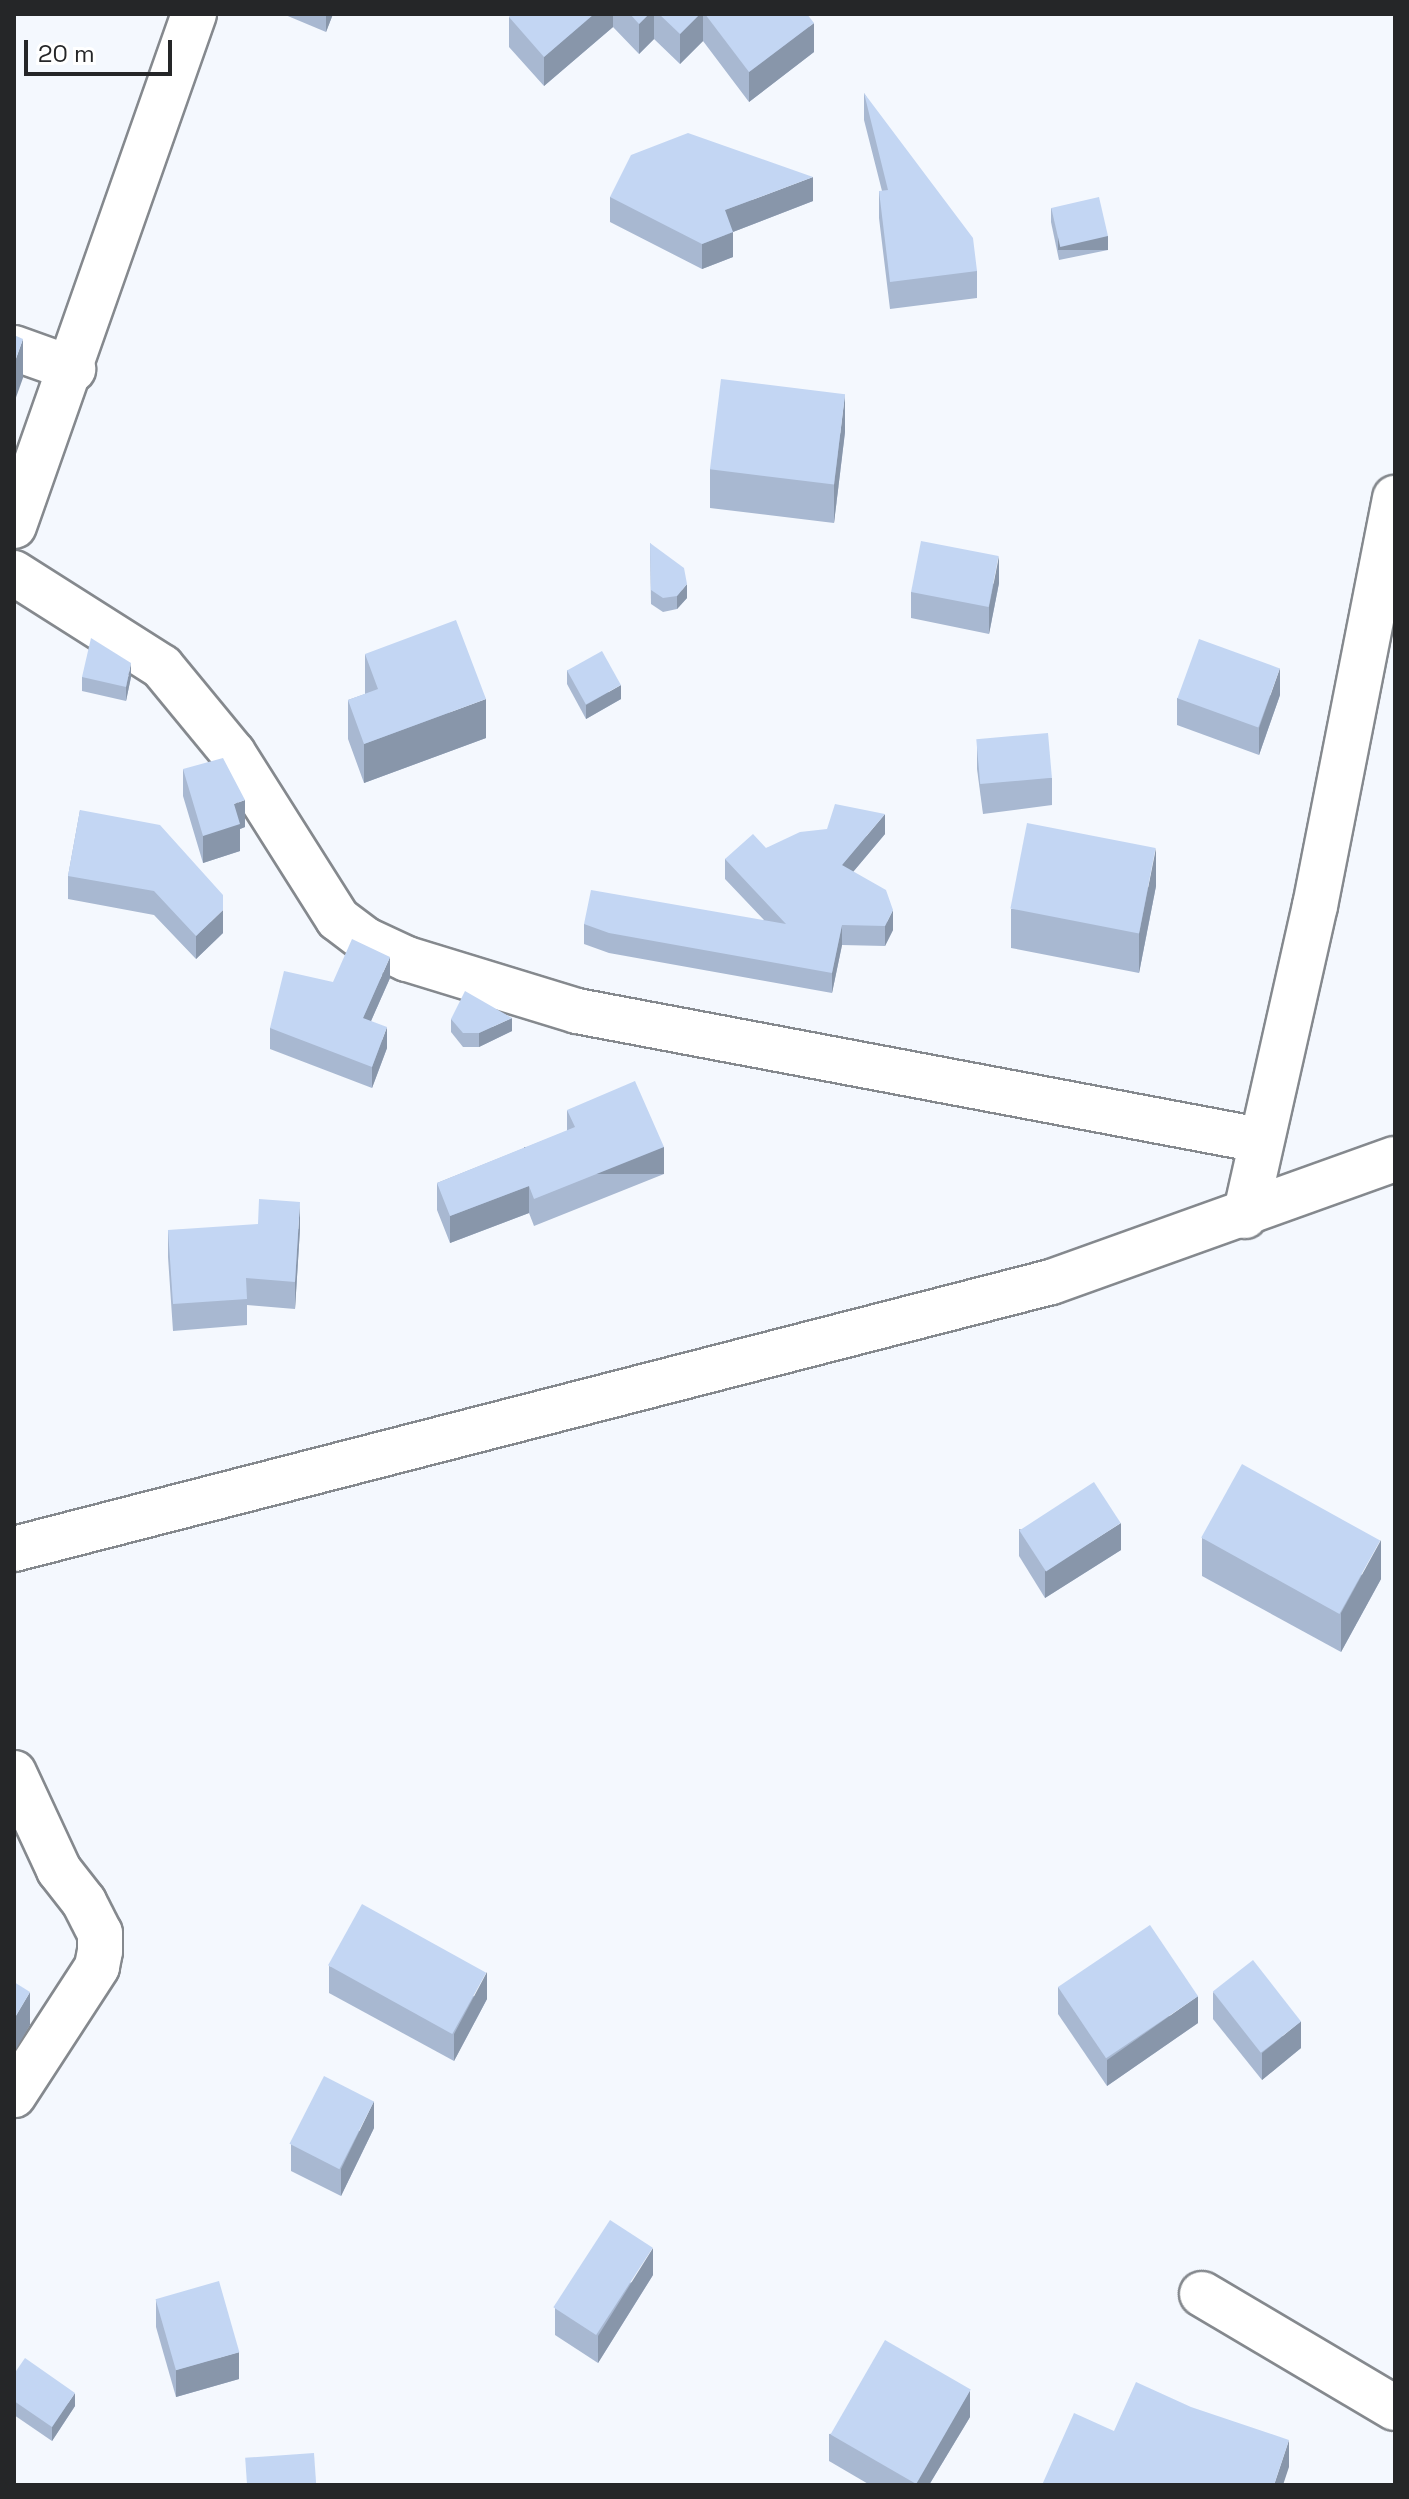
<!DOCTYPE html>
<style>
body{margin:0}
#map{position:relative;width:1409px;height:2499px;overflow:hidden;background:#f4f8fe;font-family:"Space Grotesk",sans-serif}
div>[style]{position:absolute}
.roads{filter:drop-shadow(2px 0 #85898e) drop-shadow(-2px 0 #85898e) drop-shadow(0 2px #85898e) drop-shadow(0 -2px #85898e)}
.minor>*{height:44px;margin:-22px;padding:0 22px;transform-origin:22px;border-radius:22px;background:#fff}
.tertiary>*{height:44px;margin:-22px;padding:0 22px;transform-origin:22px;border-radius:22px;background:#fff}
.wall>*{inset:0;background:#a8b8d1}
.shaded-wall>*{inset:0;background:#8896aa;transform-origin:0 0}
.building>*{inset:0;background:#c3d6f3;transform-origin:0 0}
span{translate:-50% -50%;white-space:nowrap;text-align:center;line-height:1.15;-webkit-text-stroke:8px #fff;paint-order:stroke}
.frame{position:absolute;inset:0;border:16px solid #252628;pointer-events:none}
.scale{position:absolute;left:24px;top:40px;width:148px;height:36px;box-sizing:border-box;border:4px solid #252628;border-top:0;padding-left:10px;font-size:24px;line-height:28px;white-space:nowrap;color:#252628;-webkit-text-stroke:6px #fff;paint-order:stroke}
</style>
<div id="map">
<div class="roads">
<div class="minor">
<i style="left:14px;top:348px;width:63px;rotate:19.6deg"></i>
<i style="left:14px;top:526px;width:543px;rotate:-70.63deg"></i>
<i style="left:14px;top:573px;width:175px;rotate:32.4deg"></i>
<i style="left:162px;top:667px;width:112px;rotate:50.5deg"></i>
<i style="left:233px;top:753px;width:196px;rotate:57.7deg"></i>
<i style="left:338px;top:919px;width:35px;rotate:37deg"></i>
<i style="left:366px;top:940px;width:45px;rotate:24.9deg"></i>
<i style="left:407px;top:959px;width:178px;rotate:17deg"></i>
<i style="left:577px;top:1011px;width:695px;rotate:10.7deg"></i>
<i style="left:1245px;top:1216px;width:318px;rotate:-77.3deg"></i>
<i style="left:1315px;top:906px;width:416px;rotate:-78.9deg"></i>
<i style="left:14px;top:1773px;width:107px;rotate:65.1deg"></i>
<i style="left:59px;top:1870px;width:41px;rotate:52deg"></i>
<i style="left:84px;top:1902px;width:35px;rotate:63deg"></i>
<i style="left:100px;top:1933px;width:18px;rotate:90deg"></i>
<i style="left:100px;top:1951px;width:16px;rotate:101deg"></i>
<i style="left:97px;top:1967px;width:153px;rotate:123deg"></i>
<i style="left:1202px;top:2294px;width:224px;rotate:30.6deg"></i>
</div>
<div class="tertiary">
<i style="left:14px;top:1549px;width:1071px;rotate:-14.44deg"></i>
<i style="left:1051px;top:1282px;width:365px;rotate:-19.7deg"></i>
</div>
</div>
<div class="wall">
<i style="clip-path:polygon(283px 14px,333px 14px,326px 32px)"></i>
<i style="clip-path:polygon(513px 14px,807px 14px,814px 52px,749px 102px,703px 41px,680px 64px,654px 39px,639px 54px,613px 27px,544px 86px,509px 47px,509px 17px)"></i>
<i style="clip-path:polygon(864px 93px,977px 271px,977px 298px,890px 309px,879px 218px,879px 191px,882px 191px,864px 120px)"></i>
<i style="clip-path:polygon(610px 197px,813px 201px,733px 232px,733px 257px,702px 269px,610px 222px)"></i>
<i style="clip-path:polygon(1051px 208px,1108px 250px,1059px 260px,1051px 222px)"></i>
<i style="clip-path:polygon(845px 432px,834px 523px,710px 508px,710px 469px)"></i>
<i style="clip-path:polygon(650px 543px,687px 598px,677px 609px,663px 612px,651px 604px)"></i>
<i style="clip-path:polygon(999px 583px,989px 634px,911px 618px,911px 592px)"></i>
<i style="clip-path:polygon(365px 654px,486px 738px,364px 783px,348px 739px,348px 700px,365px 694px)"></i>
<i style="clip-path:polygon(567px 670px,621px 699px,586px 719px,567px 684px)"></i>
<i style="clip-path:polygon(82px 677px,131px 677px,126px 701px,82px 691px)"></i>
<i style="clip-path:polygon(1280px 695px,1259px 755px,1177px 725px,1177px 698px)"></i>
<i style="clip-path:polygon(977px 742px,1052px 778px,1052px 805px,983px 814px,977px 769px)"></i>
<i style="clip-path:polygon(183px 769px,245px 827px,240px 829px,240px 851px,203px 863px,183px 796px)"></i>
<i style="clip-path:polygon(80px 810px,223px 933px,196px 959px,154px 915px,68px 899px,68px 876px)"></i>
<i style="clip-path:polygon(885px 834px,853px 872px,893px 930px,885px 946px,842px 945px,832px 993px,609px 953px,584px 944px,584px 924px,764px 920px,725px 879px,725px 859px,766px 848px)"></i>
<i style="clip-path:polygon(1156px 886px,1139px 973px,1011px 948px,1011px 909px)"></i>
<i style="clip-path:polygon(390px 978px,371px 1021px,387px 1048px,372px 1088px,270px 1049px,270px 1028px,333px 982px)"></i>
<i style="clip-path:polygon(451px 1019px,512px 1031px,479px 1047px,463px 1047px,451px 1032px)"></i>
<i style="clip-path:polygon(567px 1110px,664px 1174px,534px 1226px,529px 1213px,450px 1243px,437px 1210px,437px 1183px,567px 1131px)"></i>
<i style="clip-path:polygon(300px 1229px,295px 1309px,247px 1305px,247px 1325px,173px 1331px,168px 1257px,168px 1230px)"></i>
<i style="clip-path:polygon(1019px 1529px,1121px 1550px,1045px 1598px,1019px 1556px)"></i>
<i style="clip-path:polygon(1202px 1538px,1381px 1579px,1341px 1652px,1202px 1576px)"></i>
<i style="clip-path:polygon(329px 1966px,487px 1999px,454px 2061px,329px 1993px)"></i>
<i style="clip-path:polygon(1058px 1987px,1198px 2023px,1107px 2086px,1058px 2014px)"></i>
<i style="clip-path:polygon(1213px 1992px,1301px 2048px,1262px 2080px,1213px 2019px)"></i>
<i style="clip-path:polygon(374px 2128px,341px 2196px,291px 2171px,291px 2144px)"></i>
<i style="clip-path:polygon(653px 2275px,598px 2363px,555px 2335px,555px 2308px)"></i>
<i style="clip-path:polygon(156px 2300px,239px 2379px,176px 2397px,156px 2327px)"></i>
<i style="clip-path:polygon(14px 2374px,75px 2406px,52px 2441px,14px 2415px)"></i>
<i style="clip-path:polygon(970px 2417px,929px 2485px,870px 2485px,829px 2461px,829px 2434px)"></i>
</div>
<div class="shaded-wall">
<i style="clip-path:polygon(326px 14px,333px 14px,326px 32px)"></i>
<i style="clip-path:polygon(594px 14px,613px 14px,613px 27px,544px 86px,544px 57px)"></i>
<i style="clip-path:polygon(649px 14px,654px 14px,654px 39px,639px 54px,639px 24px)"></i>
<i style="clip-path:polygon(700px 14px,703px 14px,703px 41px,680px 64px,680px 34px)"></i>
<i style="clip-path:polygon(814px 23px,814px 52px,749px 102px,749px 72px)"></i>
<i style="clip-path:polygon(813px 177px,813px 201px,725px 235px,725px 210px)"></i>
<i style="clip-path:polygon(733px 232px,733px 257px,702px 269px,702px 244px)"></i>
<i style="left:1108px;top:236px;width:14px;height:50px;rotate:90deg"></i>
<i style="clip-path:polygon(23px 339px,23px 378px,14px 403px,14px 364px)"></i>
<i style="clip-path:polygon(845px 394px,845px 432px,834px 523px,834px 485px)"></i>
<i style="clip-path:polygon(999px 556px,999px 583px,989px 634px,989px 607px)"></i>
<i style="clip-path:polygon(687px 584px,687px 598px,677px 609px,677px 596px)"></i>
<i style="clip-path:polygon(131px 663px,131px 677px,126px 701px,126px 687px)"></i>
<i style="clip-path:polygon(1280px 668px,1280px 695px,1259px 755px,1259px 728px)"></i>
<i style="clip-path:polygon(621px 685px,621px 699px,586px 719px,586px 705px)"></i>
<i style="clip-path:polygon(486px 699px,486px 738px,364px 783px,364px 744px)"></i>
<i style="clip-path:polygon(245px 800px,245px 827px,240px 829px,240px 851px,203px 863px,203px 836px,234px 804px)"></i>
<i style="clip-path:polygon(885px 814px,885px 834px,842px 885px,842px 865px)"></i>
<i style="clip-path:polygon(1156px 848px,1156px 886px,1139px 973px,1139px 934px)"></i>
<i style="clip-path:polygon(223px 910px,223px 933px,196px 959px,196px 936px)"></i>
<i style="clip-path:polygon(893px 910px,893px 930px,885px 946px,885px 926px)"></i>
<i style="clip-path:polygon(842px 925px,842px 945px,832px 993px,832px 973px)"></i>
<i style="clip-path:polygon(390px 957px,390px 978px,363px 1039px,363px 1018px)"></i>
<i style="clip-path:polygon(512px 1018px,512px 1031px,479px 1047px,479px 1033px)"></i>
<i style="clip-path:polygon(387px 1027px,387px 1048px,372px 1088px,372px 1067px)"></i>
<i style="left:664px;top:1147px;width:27px;height:140px;rotate:90deg"></i>
<i style="clip-path:polygon(529px 1186px,529px 1213px,450px 1243px,450px 1216px)"></i>
<i style="clip-path:polygon(300px 1202px,300px 1229px,295px 1309px,295px 1282px)"></i>
<i style="clip-path:polygon(1121px 1523px,1121px 1550px,1045px 1598px,1045px 1571px)"></i>
<i style="clip-path:polygon(1381px 1540px,1381px 1579px,1341px 1652px,1341px 1613px)"></i>
<i style="clip-path:polygon(487px 1972px,487px 1999px,454px 2061px,454px 2034px)"></i>
<i style="clip-path:polygon(30px 1992px,30px 2025px,14px 2052px,14px 2019px)"></i>
<i style="clip-path:polygon(1198px 1996px,1198px 2023px,1107px 2086px,1107px 2060px)"></i>
<i style="clip-path:polygon(1301px 2021px,1301px 2048px,1262px 2080px,1262px 2053px)"></i>
<i style="clip-path:polygon(374px 2101px,374px 2128px,341px 2196px,341px 2169px)"></i>
<i style="clip-path:polygon(653px 2248px,653px 2275px,598px 2363px,598px 2336px)"></i>
<i style="clip-path:polygon(239px 2352px,239px 2379px,176px 2397px,176px 2370px)"></i>
<i style="clip-path:polygon(970px 2390px,970px 2417px,929px 2485px,914px 2485px)"></i>
<i style="clip-path:polygon(75px 2393px,75px 2406px,52px 2441px,52px 2427px)"></i>
<i style="clip-path:polygon(1289px 2440px,1289px 2467px,1283px 2485px,1274px 2485px)"></i>
</div>
<div class="building">
<i style="clip-path:polygon(513px 14px,594px 14px,544px 57px,509px 17px)"></i>
<i style="clip-path:polygon(630px 14px,649px 14px,639px 24px)"></i>
<i style="clip-path:polygon(659px 14px,700px 14px,680px 34px)"></i>
<i style="clip-path:polygon(705px 14px,807px 14px,814px 23px,749px 72px)"></i>
<i style="clip-path:polygon(864px 93px,973px 238px,977px 271px,890px 282px,879px 191px,888px 190px)"></i>
<i style="clip-path:polygon(688px 133px,813px 177px,725px 210px,733px 232px,702px 244px,610px 197px,631px 155px)"></i>
<i style="left:1099px;top:197px;width:40px;height:49px;rotate:77deg"></i>
<i style="clip-path:polygon(14px 335px,23px 339px,14px 364px)"></i>
<i style="left:721px;top:379px;width:125px;height:91px;rotate:7deg"></i>
<i style="left:921px;top:541px;width:79px;height:52px;rotate:11deg"></i>
<i style="clip-path:polygon(650px 543px,684px 568px,687px 584px,677px 596px,663px 598px,651px 590px)"></i>
<i style="clip-path:polygon(456px 620px,486px 699px,364px 744px,348px 700px,378px 689px,365px 654px)"></i>
<i style="clip-path:polygon(91px 638px,131px 663px,126px 687px,82px 677px)"></i>
<i style="left:1199px;top:639px;width:86px;height:63px;rotate:20deg"></i>
<i style="left:602px;top:651px;width:39px;height:40px;rotate:61deg"></i>
<i style="left:1048px;top:733px;width:45px;height:72px;rotate:85deg"></i>
<i style="clip-path:polygon(223px 758px,245px 800px,234px 804px,240px 824px,203px 836px,183px 769px)"></i>
<i style="clip-path:polygon(835px 804px,885px 814px,842px 865px,886px 890px,893px 910px,885px 926px,842px 925px,832px 973px,609px 933px,584px 924px,591px 890px,786px 924px,725px 859px,753px 834px,766px 848px,800px 832px,827px 829px)"></i>
<i style="clip-path:polygon(80px 810px,160px 825px,223px 895px,223px 910px,196px 936px,154px 891px,68px 876px)"></i>
<i style="left:1027px;top:823px;width:131px;height:87px;rotate:11deg"></i>
<i style="clip-path:polygon(352px 939px,390px 957px,363px 1018px,387px 1027px,372px 1067px,270px 1028px,284px 971px,333px 982px)"></i>
<i style="clip-path:polygon(465px 991px,512px 1018px,479px 1033px,463px 1033px,451px 1019px)"></i>
<i style="clip-path:polygon(635px 1081px,664px 1147px,534px 1199px,529px 1186px,450px 1216px,437px 1183px,575px 1127px,567px 1110px)"></i>
<i style="clip-path:polygon(259px 1199px,300px 1202px,295px 1282px,246px 1278px,247px 1299px,173px 1304px,168px 1230px,258px 1224px)"></i>
<i style="left:1242px;top:1464px;width:158px;height:84px;rotate:29deg"></i>
<i style="left:1094px;top:1482px;width:49px;height:89px;rotate:57deg"></i>
<i style="left:362px;top:1904px;width:142px;height:70px;rotate:29deg"></i>
<i style="left:1150px;top:1925px;width:86px;height:111px;rotate:56deg"></i>
<i style="left:1253px;top:1960px;width:78px;height:51px;rotate:52deg"></i>
<i style="clip-path:polygon(14px 1982px,30px 1992px,14px 2019px)"></i>
<i style="left:324px;top:2076px;width:56px;height:76px;rotate:27deg"></i>
<i style="left:610px;top:2220px;width:51px;height:104px;rotate:33deg"></i>
<i style="left:219px;top:2281px;width:74px;height:66px;rotate:74deg"></i>
<i style="left:885px;top:2340px;width:99px;height:109px;rotate:30deg"></i>
<i style="clip-path:polygon(25px 2358px,75px 2393px,52px 2427px,14px 2401px,14px 2374px)"></i>
<i style="clip-path:polygon(1136px 2382px,1191px 2407px,1289px 2440px,1274px 2485px,1042px 2485px,1074px 2413px,1114px 2431px)"></i>
<i style="left:314px;top:2453px;width:32px;height:69px;rotate:86deg"></i>
</div>
<div class="frame"></div>
<div class="scale">20 m</div>
</div>
